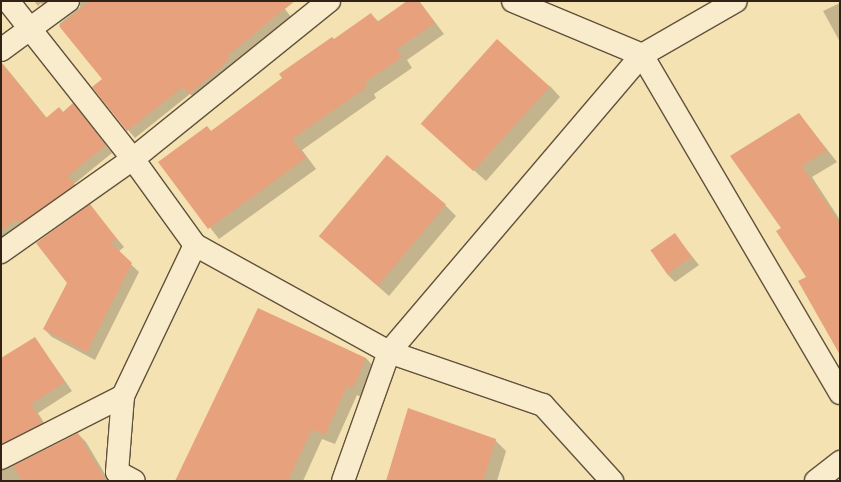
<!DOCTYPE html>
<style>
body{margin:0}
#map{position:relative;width:841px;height:482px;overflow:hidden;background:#f4e2b2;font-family:Cardo,serif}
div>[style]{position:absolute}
.shadow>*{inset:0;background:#0003}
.building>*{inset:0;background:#e8a17d;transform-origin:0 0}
.roads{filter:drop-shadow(1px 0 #62513c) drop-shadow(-1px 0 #62513c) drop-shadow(0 1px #62513c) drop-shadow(0 -1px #62513c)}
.street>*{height:22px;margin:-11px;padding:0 11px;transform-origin:11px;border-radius:11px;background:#f8eccd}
span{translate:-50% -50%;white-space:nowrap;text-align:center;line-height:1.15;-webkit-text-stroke:3.5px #f8eccd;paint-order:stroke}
.frame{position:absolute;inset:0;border:2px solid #322115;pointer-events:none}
</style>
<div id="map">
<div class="shadow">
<i style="clip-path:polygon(34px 1px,66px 1px,50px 12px,41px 3px,38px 6px)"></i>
<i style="clip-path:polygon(80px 1px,295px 1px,285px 9px,291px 17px,233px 64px,197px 101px,190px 94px,135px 138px,128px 130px,103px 79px,59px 24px,80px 7px)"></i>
<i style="clip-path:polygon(409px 1px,419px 1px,444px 34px,407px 60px,412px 68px,374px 94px,376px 98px,302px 150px,316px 169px,219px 239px,159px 162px,211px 132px,371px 14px,379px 22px)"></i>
<i style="clip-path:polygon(840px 3px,840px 42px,823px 11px)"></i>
<i style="clip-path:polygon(3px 64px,47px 118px,64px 113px,73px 105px,112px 153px,74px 184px,82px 193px,1px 245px)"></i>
<i style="clip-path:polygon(550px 86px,560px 97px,486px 181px,434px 135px)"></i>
<i style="clip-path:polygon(799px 114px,837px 162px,812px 177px,840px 220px,840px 352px,808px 277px,783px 228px)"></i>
<i style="clip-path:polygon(445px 205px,456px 216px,389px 296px,319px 235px)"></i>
<i style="clip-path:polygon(90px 206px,124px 247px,118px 252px,139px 272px,95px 360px,52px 337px,44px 329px,68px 283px)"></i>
<i style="clip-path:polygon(674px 234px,699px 265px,675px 282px,667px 274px)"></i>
<i style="clip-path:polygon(35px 338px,72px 391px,38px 413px,49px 431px,1px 458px,1px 360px)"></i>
<i style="clip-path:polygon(366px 358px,376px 369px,363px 398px,357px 395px,335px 444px,322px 439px,303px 481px,176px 481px)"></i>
<i style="clip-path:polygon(78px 434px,86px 442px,109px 481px,1px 481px,1px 471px)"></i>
<i style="clip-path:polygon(495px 440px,506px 451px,497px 481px,387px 481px)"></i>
</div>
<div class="building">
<i style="clip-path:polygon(90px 1px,294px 1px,227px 56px,229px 59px,215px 73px,189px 94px,183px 87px,127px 131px,92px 87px,102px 79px,59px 26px)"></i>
<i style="clip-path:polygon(407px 1px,419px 1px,435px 23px,397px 49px,402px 57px,364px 83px,367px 87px,292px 139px,306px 158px,208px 229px,158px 162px,207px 126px,211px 131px,282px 78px,279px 74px,332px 37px,334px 39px,371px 13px,377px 22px)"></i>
<i style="left:497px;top:39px;width:71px;height:114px;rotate:42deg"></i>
<i style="clip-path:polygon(1px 62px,46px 118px,59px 107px,63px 112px,73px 103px,106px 145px,68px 176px,75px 185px,20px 223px,17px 219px,1px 231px)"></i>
<i style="clip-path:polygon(799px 113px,827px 150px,802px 166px,840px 224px,840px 355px,798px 281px,806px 277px,776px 231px,781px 228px,730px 156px)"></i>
<i style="left:387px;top:155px;width:77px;height:106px;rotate:40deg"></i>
<i style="clip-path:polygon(90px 204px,117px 239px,111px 243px,132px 263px,87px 352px,43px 329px,67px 283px,36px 243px)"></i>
<i style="left:675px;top:233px;width:29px;height:30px;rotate:55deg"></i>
<i style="clip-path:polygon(258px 308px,366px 358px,353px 388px,347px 386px,325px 435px,312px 429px,288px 481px,175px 481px)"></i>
<i style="clip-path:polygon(35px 337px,65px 382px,31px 404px,42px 423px,1px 444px,1px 358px)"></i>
<i style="clip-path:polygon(408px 408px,496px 439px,483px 481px,386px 481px)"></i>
<i style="clip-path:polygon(78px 433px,106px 481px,22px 481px,13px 466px)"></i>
</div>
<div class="roads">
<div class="street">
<i style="left:8px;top:1px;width:201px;rotate:51.7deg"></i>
<i style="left:133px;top:159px;width:106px;rotate:54.2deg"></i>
<i style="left:195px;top:245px;width:167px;rotate:115.5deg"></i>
<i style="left:123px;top:396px;width:76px;rotate:94.5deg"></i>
<i style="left:117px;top:472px;width:19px;rotate:28deg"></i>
<i style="left:513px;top:1px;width:140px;rotate:22.7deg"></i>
<i style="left:642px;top:55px;width:392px;rotate:59.6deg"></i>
<i style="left:1px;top:50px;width:83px;rotate:-36.2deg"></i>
<i style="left:195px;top:245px;width:222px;rotate:28.9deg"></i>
<i style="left:389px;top:352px;width:163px;rotate:19deg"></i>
<i style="left:543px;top:405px;width:103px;rotate:47.8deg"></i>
<i style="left:1px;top:252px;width:161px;rotate:-35.2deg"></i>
<i style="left:133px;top:159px;width:252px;rotate:-38.9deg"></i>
<i style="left:1px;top:458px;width:137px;rotate:-26.9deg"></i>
<i style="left:343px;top:481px;width:137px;rotate:-70.4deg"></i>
<i style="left:389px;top:352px;width:390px;rotate:-49.6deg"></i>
<i style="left:642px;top:55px;width:108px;rotate:-29.9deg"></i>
<i style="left:816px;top:481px;width:31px;rotate:-38deg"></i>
</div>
</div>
<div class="frame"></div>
</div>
